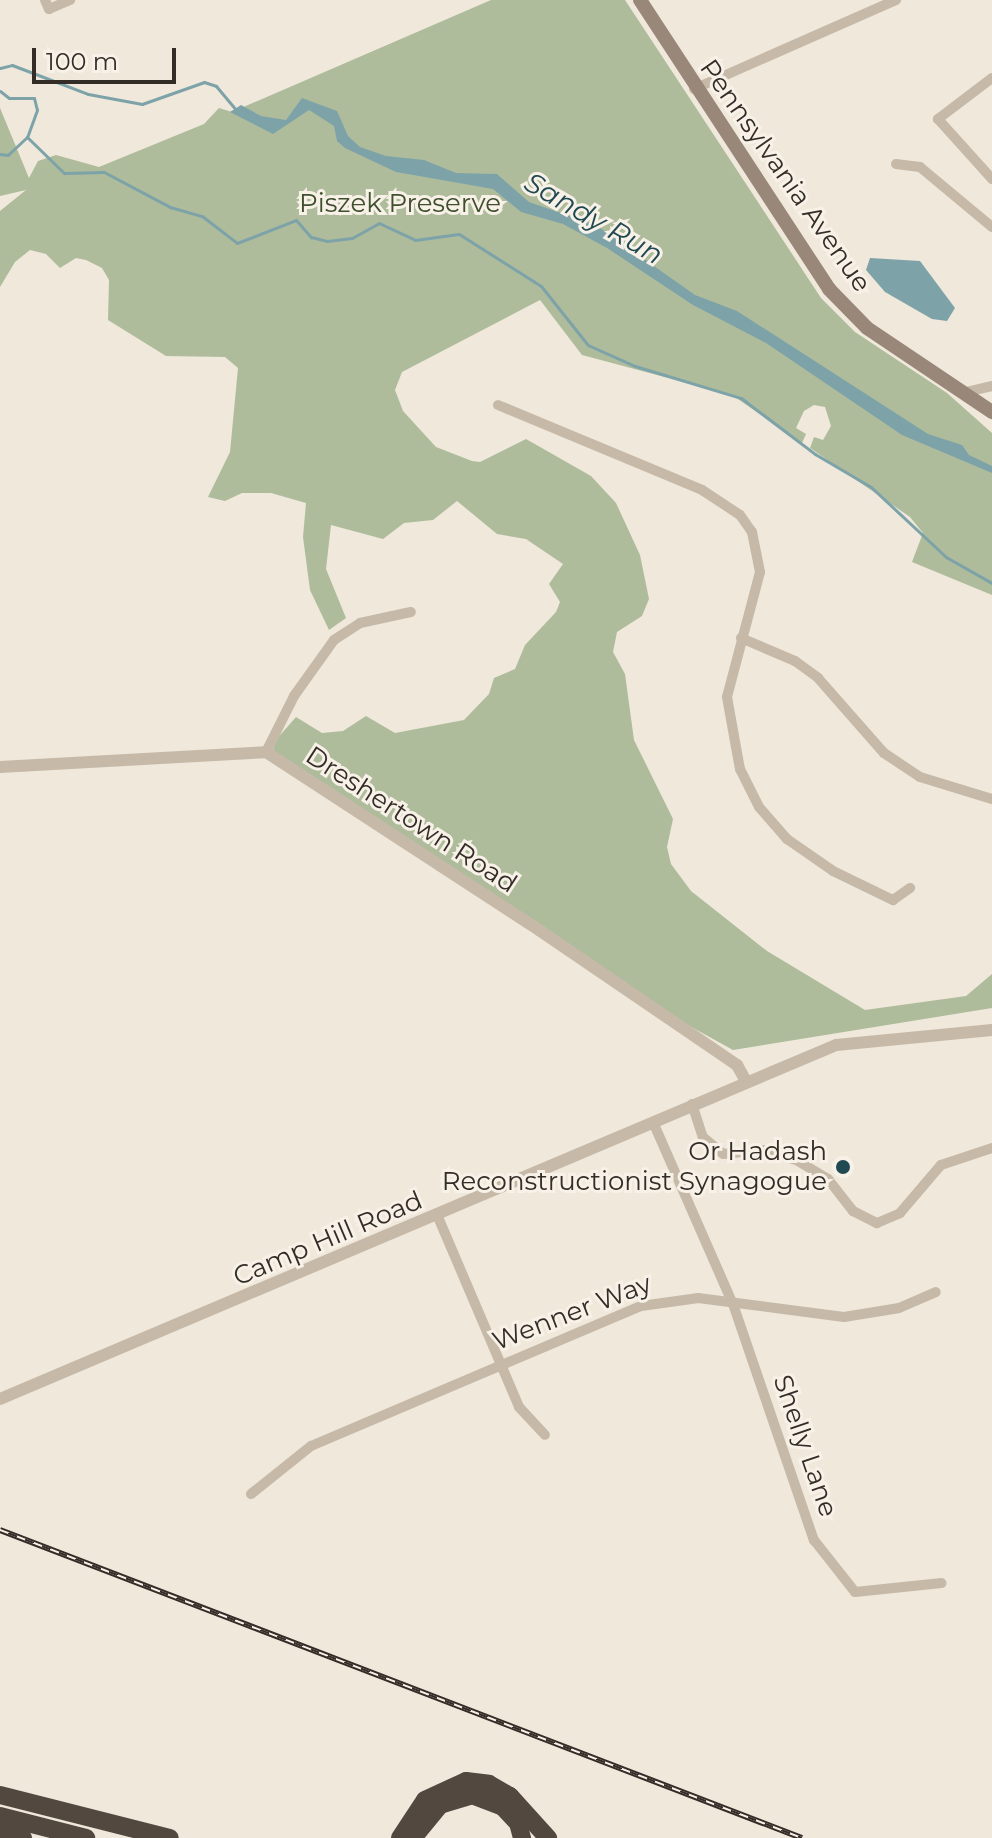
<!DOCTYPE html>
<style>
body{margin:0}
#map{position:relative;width:992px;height:1838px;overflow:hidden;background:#efe8db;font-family:Montserrat,sans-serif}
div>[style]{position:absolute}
.green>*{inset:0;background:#aebc9c}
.water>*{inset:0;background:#7da3a9}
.stream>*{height:3px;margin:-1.5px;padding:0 1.5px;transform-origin:1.5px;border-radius:1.5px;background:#7da3a9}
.minor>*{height:10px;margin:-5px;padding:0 5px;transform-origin:5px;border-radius:5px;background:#c6b9a8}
.tertiary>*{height:12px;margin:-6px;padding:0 6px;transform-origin:6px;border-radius:6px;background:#c6b9a8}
.secondary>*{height:14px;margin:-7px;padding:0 7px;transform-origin:7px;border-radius:7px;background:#99887a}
.motorway>*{height:18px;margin:-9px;padding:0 9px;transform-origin:9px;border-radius:9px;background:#53483f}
.rail>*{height:6px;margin-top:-3px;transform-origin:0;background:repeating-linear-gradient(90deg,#f7f1e7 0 9px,#332c27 0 18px);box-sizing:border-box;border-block:2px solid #332c27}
.dots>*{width:22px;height:22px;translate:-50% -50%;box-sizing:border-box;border:4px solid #f7f1e7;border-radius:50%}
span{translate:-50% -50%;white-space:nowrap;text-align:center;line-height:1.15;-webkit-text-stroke:6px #f7f1e7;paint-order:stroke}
.street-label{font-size:26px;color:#332c27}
.park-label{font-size:26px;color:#3f4f2e}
.poi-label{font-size:26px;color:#332c27}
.right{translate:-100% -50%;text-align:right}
.water-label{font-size:28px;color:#214951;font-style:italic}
.scale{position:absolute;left:32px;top:48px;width:144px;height:36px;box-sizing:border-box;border:4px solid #332c27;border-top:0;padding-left:10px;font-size:24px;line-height:28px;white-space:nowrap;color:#332c27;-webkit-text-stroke:6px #f7f1e7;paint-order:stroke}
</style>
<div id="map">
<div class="green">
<i style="clip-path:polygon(491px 0,625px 0,821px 298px,855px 332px,947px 393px,992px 433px,992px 595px,912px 562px,923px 533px,910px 517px,810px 448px,814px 437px,823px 440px,831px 426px,825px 407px,814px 405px,804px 411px,796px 428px,806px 434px,802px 443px,732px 395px,582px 355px,540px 300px,402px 372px,395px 390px,403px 411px,436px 447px,472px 461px,480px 462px,526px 439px,591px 476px,616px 503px,640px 555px,649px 599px,642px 616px,617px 632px,613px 652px,625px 674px,634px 740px,673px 819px,667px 847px,671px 864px,691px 891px,767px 951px,865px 1010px,966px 996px,992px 974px,992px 1008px,733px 1050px,677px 1019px,273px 751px,275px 741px,296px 717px,322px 733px,343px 731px,366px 716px,395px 733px,464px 720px,489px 694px,494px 678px,515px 669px,525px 645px,556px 612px,560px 602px,549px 584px,563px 564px,526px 539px,497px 534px,457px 501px,433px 520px,404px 523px,383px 539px,331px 525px,326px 569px,346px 618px,329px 630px,310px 590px,303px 537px,306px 503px,271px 493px,242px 493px,225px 501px,208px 497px,230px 452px,238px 368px,225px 357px,166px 356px,108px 320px,109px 280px,102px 268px,86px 260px,76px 258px,60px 268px,46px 254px,30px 250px,15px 262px,0 287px,0 211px,26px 190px,0 196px,0 108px,29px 178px,38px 161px,56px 155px,99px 167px,204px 124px,219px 108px,232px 112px)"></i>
</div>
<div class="water">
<i style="clip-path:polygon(302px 98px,337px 111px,348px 136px,360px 147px,386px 156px,424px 160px,456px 173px,497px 174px,529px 202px,596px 225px,695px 295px,737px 311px,928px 434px,962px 445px,969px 455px,992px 466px,992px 473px,902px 435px,766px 343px,693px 305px,607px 248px,563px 224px,521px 212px,493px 189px,396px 172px,345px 148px,337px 141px,334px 126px,309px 110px,273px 134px,230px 112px,241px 105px,261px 116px,286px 120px)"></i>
<i style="clip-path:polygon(870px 258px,920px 261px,955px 308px,947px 321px,932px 319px,885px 292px,866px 270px)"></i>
</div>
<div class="stream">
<i style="left:0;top:68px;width:12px;rotate:-14deg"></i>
<i style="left:12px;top:65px;width:81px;rotate:20.9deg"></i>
<i style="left:88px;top:94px;width:55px;rotate:10.5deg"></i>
<i style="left:142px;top:104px;width:66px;rotate:-19.5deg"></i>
<i style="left:204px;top:82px;width:13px;rotate:18deg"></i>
<i style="left:216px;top:86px;width:33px;rotate:50deg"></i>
<i style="left:0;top:91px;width:11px;rotate:38deg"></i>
<i style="left:9px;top:98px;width:25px"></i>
<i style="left:34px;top:98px;width:12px;rotate:76deg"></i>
<i style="left:37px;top:110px;width:29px;rotate:110deg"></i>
<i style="left:27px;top:137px;width:26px;rotate:137deg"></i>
<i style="left:8px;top:155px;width:8px;rotate:-173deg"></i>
<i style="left:27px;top:137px;width:52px;rotate:44.2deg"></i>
<i style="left:64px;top:173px;width:40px;rotate:-1.4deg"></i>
<i style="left:104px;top:172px;width:75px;rotate:27.9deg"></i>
<i style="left:170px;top:207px;width:33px;rotate:16deg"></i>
<i style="left:202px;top:216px;width:44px;rotate:37.6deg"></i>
<i style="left:237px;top:243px;width:63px;rotate:-21.3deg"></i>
<i style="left:296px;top:220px;width:23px;rotate:49deg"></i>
<i style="left:311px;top:237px;width:16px;rotate:14deg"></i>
<i style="left:327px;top:241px;width:25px;rotate:-7deg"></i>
<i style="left:352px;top:238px;width:31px;rotate:-29deg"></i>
<i style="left:379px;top:223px;width:40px;rotate:25deg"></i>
<i style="left:415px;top:240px;width:44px;rotate:-7.8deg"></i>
<i style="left:459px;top:234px;width:97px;rotate:32.4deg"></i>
<i style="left:541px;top:286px;width:75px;rotate:51.5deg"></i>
<i style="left:588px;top:345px;width:51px;rotate:24.1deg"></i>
<i style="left:635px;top:366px;width:111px;rotate:16.8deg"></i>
<i style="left:741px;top:398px;width:93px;rotate:37.1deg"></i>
<i style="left:815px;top:454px;width:65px;rotate:30.5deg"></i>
<i style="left:871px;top:487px;width:103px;rotate:43deg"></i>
<i style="left:946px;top:557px;width:53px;rotate:29.5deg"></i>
</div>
<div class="minor">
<i style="left:45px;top:0;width:10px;rotate:66deg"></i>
<i style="left:49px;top:9px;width:23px;rotate:-23deg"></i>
<i style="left:992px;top:78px;width:68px;rotate:142.8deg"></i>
<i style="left:938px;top:119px;width:81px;rotate:48deg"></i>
<i style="left:694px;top:89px;width:221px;rotate:-23.8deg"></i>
<i style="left:896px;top:164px;width:24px;rotate:7deg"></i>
<i style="left:920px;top:167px;width:94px;rotate:39.8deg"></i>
<i style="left:966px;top:392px;width:27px;rotate:-13deg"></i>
<i style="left:498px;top:405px;width:221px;rotate:22.6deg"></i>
<i style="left:702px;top:490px;width:45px;rotate:33.3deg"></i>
<i style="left:740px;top:515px;width:21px;rotate:55deg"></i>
<i style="left:752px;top:532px;width:41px;rotate:78.7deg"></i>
<i style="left:760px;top:572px;width:129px;rotate:104.8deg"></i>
<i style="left:727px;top:697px;width:73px;rotate:79.8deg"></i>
<i style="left:740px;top:769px;width:42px;rotate:63.4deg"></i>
<i style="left:759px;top:807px;width:43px;rotate:48.8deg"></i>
<i style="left:787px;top:839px;width:56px;rotate:34.8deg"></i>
<i style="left:833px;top:871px;width:67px;rotate:25.8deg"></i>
<i style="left:893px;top:900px;width:21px;rotate:-35deg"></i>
<i style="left:741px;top:638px;width:59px;rotate:23.1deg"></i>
<i style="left:795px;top:661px;width:29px;rotate:36deg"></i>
<i style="left:818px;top:678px;width:100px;rotate:48.7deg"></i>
<i style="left:884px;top:753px;width:43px;rotate:33.7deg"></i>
<i style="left:920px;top:777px;width:75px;rotate:17deg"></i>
<i style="left:266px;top:752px;width:63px;rotate:-63.4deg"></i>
<i style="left:294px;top:696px;width:69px;rotate:-54.5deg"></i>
<i style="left:334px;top:640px;width:31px;rotate:-33deg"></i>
<i style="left:360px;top:623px;width:52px;rotate:-12.2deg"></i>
<i style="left:692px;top:1104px;width:35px;rotate:72deg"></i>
<i style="left:703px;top:1137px;width:26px;rotate:40deg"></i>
<i style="left:723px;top:1154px;width:40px;rotate:-5.7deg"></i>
<i style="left:763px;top:1150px;width:37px;rotate:17deg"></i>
<i style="left:798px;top:1161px;width:35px;rotate:31deg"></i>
<i style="left:828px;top:1179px;width:41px;rotate:52deg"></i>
<i style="left:853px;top:1211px;width:27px;rotate:27deg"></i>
<i style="left:877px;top:1223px;width:25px;rotate:-23deg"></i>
<i style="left:900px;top:1213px;width:63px;rotate:-49.5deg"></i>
<i style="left:941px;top:1165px;width:54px;rotate:-18.4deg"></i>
<i style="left:653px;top:1122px;width:199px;rotate:66.3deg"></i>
<i style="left:733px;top:1304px;width:250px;rotate:71.1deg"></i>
<i style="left:814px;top:1540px;width:66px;rotate:51.7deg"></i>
<i style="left:855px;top:1592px;width:87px;rotate:-5.9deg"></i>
<i style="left:438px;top:1217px;width:207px;rotate:66.9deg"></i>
<i style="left:519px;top:1407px;width:38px;rotate:47deg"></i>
<i style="left:251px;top:1494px;width:77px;rotate:-38.7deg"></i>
<i style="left:311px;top:1446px;width:358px;rotate:-23deg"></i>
<i style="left:641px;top:1306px;width:58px;rotate:-8deg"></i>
<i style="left:698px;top:1298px;width:147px;rotate:7.4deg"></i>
<i style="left:844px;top:1317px;width:56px;rotate:-9.3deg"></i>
<i style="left:899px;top:1308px;width:40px;rotate:-23.4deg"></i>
</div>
<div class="tertiary">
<i style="left:0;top:767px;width:266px;rotate:-3.2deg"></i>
<i style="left:266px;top:752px;width:326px;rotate:33.1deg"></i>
<i style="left:539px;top:930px;width:240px;rotate:34.3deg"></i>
<i style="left:737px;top:1065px;width:18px;rotate:61deg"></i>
<i style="left:0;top:1399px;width:908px;rotate:-22.95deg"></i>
<i style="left:836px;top:1045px;width:157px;rotate:-5.5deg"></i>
</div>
<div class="secondary">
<i style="left:640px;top:0;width:345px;rotate:56.8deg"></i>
<i style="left:829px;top:289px;width:54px;rotate:45.7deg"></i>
<i style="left:867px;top:328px;width:151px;rotate:33.9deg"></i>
</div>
<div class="motorway">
<i style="left:0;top:1795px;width:175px;rotate:14.2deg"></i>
<i style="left:0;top:1816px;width:89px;rotate:14.3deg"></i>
<i style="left:0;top:1831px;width:24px;rotate:17deg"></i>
<i style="left:400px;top:1838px;width:45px;rotate:-56.7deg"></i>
<i style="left:425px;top:1800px;width:45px;rotate:-24.9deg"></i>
<i style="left:466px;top:1781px;width:23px;rotate:7deg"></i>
<i style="left:489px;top:1784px;width:24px;rotate:30deg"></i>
<i style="left:510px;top:1796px;width:57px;rotate:47.9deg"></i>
<i style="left:413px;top:1838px;width:43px;rotate:-50.7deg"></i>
<i style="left:440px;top:1805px;width:34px;rotate:-17deg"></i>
<i style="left:472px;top:1795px;width:33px;rotate:21deg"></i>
<i style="left:503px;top:1807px;width:22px;rotate:47deg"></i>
<i style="left:518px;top:1823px;width:16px;rotate:75deg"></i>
</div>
<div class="rail">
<i style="left:0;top:1530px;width:859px;rotate:21.01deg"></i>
</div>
<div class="dots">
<i style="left:843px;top:1167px;background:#214951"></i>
</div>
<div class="street-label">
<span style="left:785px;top:176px;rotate:55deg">Pennsylvania Avenue</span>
<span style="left:411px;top:820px;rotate:33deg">Dreshertown Road</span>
<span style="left:328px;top:1239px;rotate:-23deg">Camp Hill Road</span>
<span style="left:572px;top:1313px;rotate:-21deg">Wenner Way</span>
<span style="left:805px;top:1446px;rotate:71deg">Shelly Lane</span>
</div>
<div class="park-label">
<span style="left:400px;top:204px">Piszek Preserve</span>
</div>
<div class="poi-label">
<span class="right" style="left:827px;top:1167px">Or Hadash<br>Reconstructionist Synagogue</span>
</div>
<div class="water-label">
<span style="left:594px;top:218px;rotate:30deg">Sandy Run</span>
</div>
<div class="scale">100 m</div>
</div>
